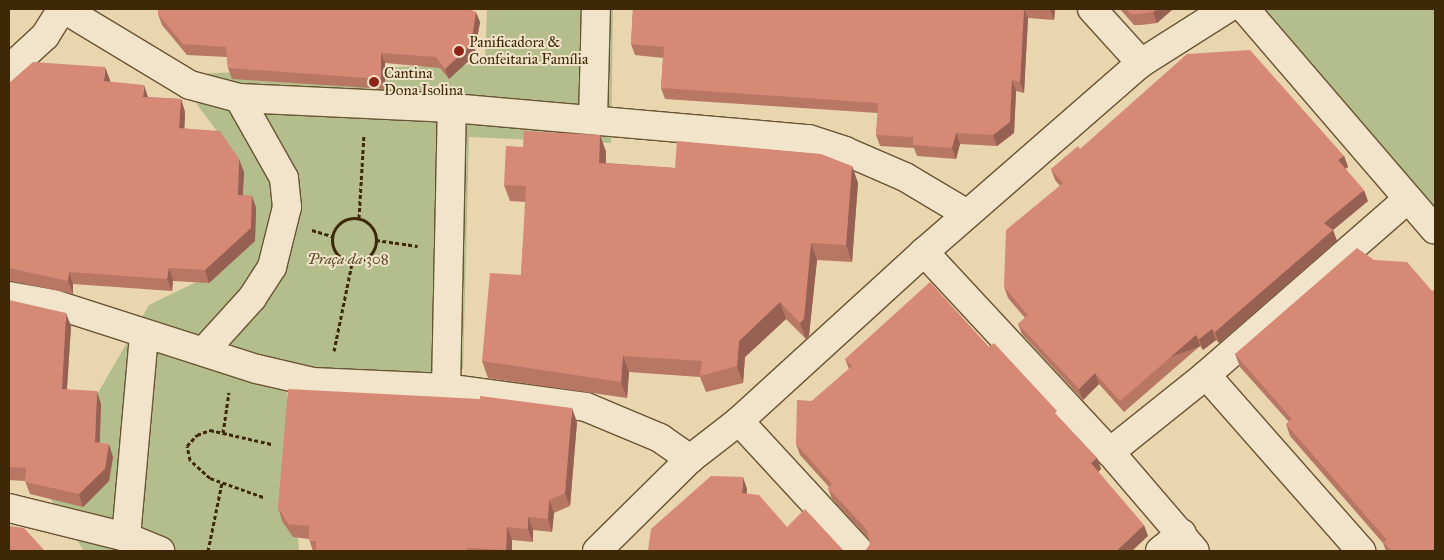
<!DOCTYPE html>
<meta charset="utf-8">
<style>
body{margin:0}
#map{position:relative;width:1444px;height:560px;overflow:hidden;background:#e9d5ae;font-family:"IM FELL Great Primer",serif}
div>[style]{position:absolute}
.green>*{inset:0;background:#b3be8c}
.path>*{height:3px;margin-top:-1.5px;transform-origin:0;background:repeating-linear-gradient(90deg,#3e2808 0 4px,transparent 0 6.5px)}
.path>.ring{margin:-1.5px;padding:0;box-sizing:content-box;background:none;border:3px solid #3e2808;border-radius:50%}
.roads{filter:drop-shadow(1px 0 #695332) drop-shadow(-1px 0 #695332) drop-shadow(0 1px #695332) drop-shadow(0 -1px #695332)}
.street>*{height:28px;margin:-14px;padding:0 14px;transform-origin:14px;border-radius:14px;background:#f1e4ca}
.secondary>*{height:28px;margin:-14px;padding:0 14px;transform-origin:14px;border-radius:14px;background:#f1e4ca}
.wall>*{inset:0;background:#b87665}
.shaded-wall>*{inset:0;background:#966052;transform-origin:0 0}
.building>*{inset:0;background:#d68975}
.dots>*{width:14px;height:14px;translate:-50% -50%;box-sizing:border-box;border:2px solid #f1e4ca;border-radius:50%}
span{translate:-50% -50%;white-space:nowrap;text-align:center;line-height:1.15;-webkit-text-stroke:4px #f1e4ca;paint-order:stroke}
.poi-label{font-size:15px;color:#3e2808}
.left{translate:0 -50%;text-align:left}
.park-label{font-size:15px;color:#5b4e29;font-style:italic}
.frame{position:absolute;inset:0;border:10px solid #3e2808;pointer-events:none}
</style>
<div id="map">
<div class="green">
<i style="clip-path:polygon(487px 9px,613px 9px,611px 143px,469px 137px,463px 369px,286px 386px,299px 551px,84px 551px,43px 487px,149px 305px,223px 269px,232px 151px,198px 106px,185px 74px,485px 64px)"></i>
<i style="clip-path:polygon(1245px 9px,1435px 9px,1435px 230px)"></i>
</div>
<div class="path">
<i class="ring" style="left:332px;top:218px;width:41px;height:41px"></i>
<i style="left:359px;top:218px;width:84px;rotate:-86.6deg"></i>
<i style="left:312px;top:230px;width:21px;rotate:17deg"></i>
<i style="left:376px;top:240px;width:42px;rotate:8.1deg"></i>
<i style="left:334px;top:351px;width:90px;rotate:-78.4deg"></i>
<i style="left:223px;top:433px;width:41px;rotate:-81.7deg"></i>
<i style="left:263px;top:497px;width:56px;rotate:-160.3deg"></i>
<i style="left:210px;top:478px;width:27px;rotate:-138deg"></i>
<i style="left:190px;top:460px;width:14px;rotate:-102deg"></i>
<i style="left:187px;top:446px;width:15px;rotate:-48deg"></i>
<i style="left:197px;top:435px;width:14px;rotate:-21deg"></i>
<i style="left:210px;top:430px;width:63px;rotate:12.9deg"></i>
<i style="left:208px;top:551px;width:69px;rotate:-78.4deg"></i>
</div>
<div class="roads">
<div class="street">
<i style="left:64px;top:9px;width:147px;rotate:31.1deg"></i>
<i style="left:190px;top:85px;width:51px;rotate:14.9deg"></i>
<i style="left:239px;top:98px;width:213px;rotate:2.7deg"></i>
<i style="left:452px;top:108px;width:358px;rotate:5deg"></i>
<i style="left:809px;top:139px;width:38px;rotate:18deg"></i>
<i style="left:845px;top:151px;width:65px;rotate:23.4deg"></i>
<i style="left:905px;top:177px;width:72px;rotate:30.8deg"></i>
<i style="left:1092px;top:9px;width:73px;rotate:47.8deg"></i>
<i style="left:1245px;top:9px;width:291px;rotate:49.3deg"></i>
<i style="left:9px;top:69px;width:49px;rotate:-42.5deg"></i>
<i style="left:45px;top:36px;width:32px;rotate:-58deg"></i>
<i style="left:593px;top:120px;width:111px;rotate:-88.5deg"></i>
<i style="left:924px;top:252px;width:273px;rotate:47.1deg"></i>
<i style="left:1110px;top:452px;width:130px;rotate:49.4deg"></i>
<i style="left:9px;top:296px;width:46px;rotate:10.1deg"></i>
<i style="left:54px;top:304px;width:213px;rotate:17.8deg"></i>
<i style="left:257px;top:369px;width:57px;rotate:13.1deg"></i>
<i style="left:313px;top:382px;width:133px;rotate:2.6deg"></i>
<i style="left:446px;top:388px;width:141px;rotate:7.7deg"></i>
<i style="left:586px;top:407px;width:80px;rotate:22.7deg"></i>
<i style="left:660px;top:438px;width:37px;rotate:35deg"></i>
<i style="left:204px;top:351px;width:72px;rotate:-47.8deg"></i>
<i style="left:252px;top:298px;width:37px;rotate:-57deg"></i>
<i style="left:272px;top:267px;width:62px;rotate:-76deg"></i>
<i style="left:287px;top:207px;width:29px;rotate:-96deg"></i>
<i style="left:284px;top:178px;width:92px;rotate:-119.4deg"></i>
<i style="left:1206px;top:375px;width:268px;rotate:-41.1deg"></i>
<i style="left:446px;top:388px;width:280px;rotate:-88.8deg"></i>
<i style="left:739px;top:421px;width:177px;rotate:47.3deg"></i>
<i style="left:1110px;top:452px;width:123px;rotate:-38.7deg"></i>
<i style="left:1206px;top:375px;width:235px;rotate:48.6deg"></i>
<i style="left:9px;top:508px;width:121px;rotate:13.9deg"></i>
<i style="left:126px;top:537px;width:37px;rotate:22deg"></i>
<i style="left:126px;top:537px;width:204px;rotate:-84.9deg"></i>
<i style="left:1160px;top:551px;width:28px;rotate:-39deg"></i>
</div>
<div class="secondary">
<i style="left:597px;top:551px;width:131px;rotate:-44.7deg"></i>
<i style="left:690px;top:459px;width:62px;rotate:-37.8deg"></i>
<i style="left:739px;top:421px;width:251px;rotate:-42.4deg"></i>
<i style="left:924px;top:252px;width:288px;rotate:-41.1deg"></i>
<i style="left:1141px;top:63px;width:101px;rotate:-32.4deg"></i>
</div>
</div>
<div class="wall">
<i style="clip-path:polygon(633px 9px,1055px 9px,1054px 20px,1028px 18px,1024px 93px,1016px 91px,1014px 133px,997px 146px,960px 144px,956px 159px,917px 156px,914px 148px,880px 146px,876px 135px,878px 113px,665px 99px,661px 88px,663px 58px,635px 55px,631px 44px)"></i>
<i style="clip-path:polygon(1120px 9px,1173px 9px,1157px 23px,1141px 25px,1134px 25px)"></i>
<i style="clip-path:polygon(472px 10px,480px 22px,474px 56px,449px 79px,440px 68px,385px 63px,385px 89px,232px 79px,228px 68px,227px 57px,187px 55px,162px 25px,158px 14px)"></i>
<i style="clip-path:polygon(110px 80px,110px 82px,148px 97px,181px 99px,185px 112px,184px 128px,244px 172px,243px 195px,252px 196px,256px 208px,255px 241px,209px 283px,173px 281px,172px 291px,73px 284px,73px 294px,11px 281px,9px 281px,9px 83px)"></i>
<i style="clip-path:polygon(600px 135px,606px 152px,606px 163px,675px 168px,852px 166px,858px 183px,852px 262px,817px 260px,809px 335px,806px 339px,786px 319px,745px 357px,743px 383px,706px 392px,700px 377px,629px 372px,627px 398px,488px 378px,482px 361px,521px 275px,526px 202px,510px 201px,504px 185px,523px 147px)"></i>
<i style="clip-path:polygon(1080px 149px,1344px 156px,1348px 167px,1345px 169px,1368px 201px,1333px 230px,1337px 241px,1219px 343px,1216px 340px,1203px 350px,1200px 346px,1124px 412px,1099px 384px,1083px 400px,1022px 334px,1018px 324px,1025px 318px,1008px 298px,1004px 287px,1060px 186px,1055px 180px,1051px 169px)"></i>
<i style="clip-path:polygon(1374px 260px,1432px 291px,1435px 551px,1386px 551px,1383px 543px,1290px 436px,1286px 424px,1289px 422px,1240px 367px,1235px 354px)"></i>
<i style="clip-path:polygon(9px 300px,71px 326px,67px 389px,101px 404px,100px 443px,113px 457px,109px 481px,83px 507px,30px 494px,25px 481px,9px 480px)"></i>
<i style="clip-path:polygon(989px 347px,1059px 418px,1097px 458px,1101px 469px,1098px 472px,1148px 536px,870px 544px,869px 539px,832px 499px,828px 488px,829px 487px,800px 455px,796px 444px,812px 401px,849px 369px,845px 359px)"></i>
<i style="clip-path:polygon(577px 422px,570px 506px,554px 513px,552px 532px,533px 530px,533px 542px,512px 540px,512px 551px,313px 551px,309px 539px,293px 537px,282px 521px,278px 507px)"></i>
</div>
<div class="shaded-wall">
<i style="clip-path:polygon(1024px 9px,1028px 18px,1024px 93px,1020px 82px)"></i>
<i style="clip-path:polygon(1050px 9px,1055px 9px,1054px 20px)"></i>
<i style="clip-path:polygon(1157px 9px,1173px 9px,1157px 23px,1153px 12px)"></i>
<i style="clip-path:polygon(476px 12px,480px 22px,474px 56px,449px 79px,445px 69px)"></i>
<i style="clip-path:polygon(381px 53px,385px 63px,385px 89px,381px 79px)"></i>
<i style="clip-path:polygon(105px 67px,110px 80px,108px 94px,104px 81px)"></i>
<i style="clip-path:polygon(1012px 80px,1016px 91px,1014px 133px,997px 146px,993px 135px)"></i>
<i style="clip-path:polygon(144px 85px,148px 97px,143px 97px)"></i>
<i style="clip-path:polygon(181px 99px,185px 112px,184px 141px,179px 128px)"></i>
<i style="clip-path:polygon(956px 133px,960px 144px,956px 159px,952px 148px)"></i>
<i style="clip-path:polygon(600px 135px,606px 152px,605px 179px,599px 163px)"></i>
<i style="clip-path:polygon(1344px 156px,1348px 167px,1342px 171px,1338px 160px)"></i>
<i style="clip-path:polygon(239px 159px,244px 172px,242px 207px,238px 195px)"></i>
<i style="clip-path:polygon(852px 166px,858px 183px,852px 262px,846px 245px)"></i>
<i style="clip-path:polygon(1364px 190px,1368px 201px,1333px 230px,1337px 241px,1219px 343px,1215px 332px,1324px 223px)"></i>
<i style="clip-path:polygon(252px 196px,256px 208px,255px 241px,209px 283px,205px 270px)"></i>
<i style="clip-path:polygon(811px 243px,817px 260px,809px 335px,806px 339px,800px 323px)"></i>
<i style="clip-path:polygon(169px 268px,173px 281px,172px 291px,167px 279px)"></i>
<i style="clip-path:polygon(69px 272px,73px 284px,73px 294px,68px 281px)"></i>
<i style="clip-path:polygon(780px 302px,786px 319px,745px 357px,743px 383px,737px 366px,739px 341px)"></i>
<i style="clip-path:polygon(66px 313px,71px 326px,66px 402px,62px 389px)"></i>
<i style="clip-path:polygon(1212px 329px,1216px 340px,1203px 350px,1199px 339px)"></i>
<i style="left:1196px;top:335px;width:12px;height:101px;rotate:70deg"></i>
<i style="clip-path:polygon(623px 356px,629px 372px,627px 398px,621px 382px)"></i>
<i style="clip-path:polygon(1095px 373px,1099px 384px,1083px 400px,1079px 389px)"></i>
<i style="clip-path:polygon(97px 391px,101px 404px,99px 455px,95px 442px)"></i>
<i style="clip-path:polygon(572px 408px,577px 422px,570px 506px,565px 493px)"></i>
<i style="clip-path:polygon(109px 444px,113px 457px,109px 481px,83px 507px,79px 494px)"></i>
<i style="clip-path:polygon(1097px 458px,1101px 469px,1095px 475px,1091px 463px)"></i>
<i style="clip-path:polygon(743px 477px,747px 489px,746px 504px,742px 493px)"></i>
<i style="clip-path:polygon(549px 500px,554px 513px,552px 532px,548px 519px)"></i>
<i style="clip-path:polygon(528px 517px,533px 530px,533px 542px,528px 529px)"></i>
<i style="clip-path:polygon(1144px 525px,1148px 536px,1132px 551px,1116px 551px)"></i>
<i style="clip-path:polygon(507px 527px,512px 540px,512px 551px,506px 551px,506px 550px)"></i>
</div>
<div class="building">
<i style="clip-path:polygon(158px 9px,468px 9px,476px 12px,471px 45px,445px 69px,436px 57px,381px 53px,381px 79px,228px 68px,226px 47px,183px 44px,158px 14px)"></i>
<i style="clip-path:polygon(633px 9px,1024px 9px,1020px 82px,1012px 80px,1010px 122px,993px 135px,956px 133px,952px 148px,913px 145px,913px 137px,876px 135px,878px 103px,661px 88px,664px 47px,631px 44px)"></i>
<i style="clip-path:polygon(1126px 9px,1157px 9px,1153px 12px,1137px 14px,1130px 14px)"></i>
<i style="clip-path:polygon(1250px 50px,1344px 156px,1338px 160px,1364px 190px,1324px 223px,1333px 230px,1215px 332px,1212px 329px,1199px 339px,1196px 335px,1120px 401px,1095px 373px,1079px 389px,1018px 324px,1028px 315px,1004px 287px,1006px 230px,1063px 183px,1051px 169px,1078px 146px,1080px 149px,1187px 54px)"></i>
<i style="clip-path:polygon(33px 62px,105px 67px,104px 81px,144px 85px,143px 97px,181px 99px,179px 128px,220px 131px,239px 159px,238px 195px,252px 196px,251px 228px,205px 270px,169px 268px,167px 279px,69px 272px,68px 281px,9px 268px,9px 83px)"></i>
<i style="clip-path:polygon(524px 131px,600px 135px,599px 163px,675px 168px,677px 141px,821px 154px,852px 166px,846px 245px,811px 243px,804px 319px,800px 323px,780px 302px,739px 341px,737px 366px,700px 376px,702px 361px,623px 356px,621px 382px,482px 361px,490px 273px,521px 275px,526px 186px,504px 185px,506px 146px,523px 147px)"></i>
<i style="clip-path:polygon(1357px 248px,1374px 260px,1407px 262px,1432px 291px,1435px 289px,1435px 551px,1391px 551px,1383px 542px,1387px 540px,1286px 424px,1292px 419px,1235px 354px)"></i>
<i style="clip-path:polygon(930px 282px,989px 347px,994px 343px,1057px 411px,1055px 413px,1097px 458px,1091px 463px,1144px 525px,1116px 551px,865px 551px,870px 544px,867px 530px,828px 488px,832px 484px,796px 444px,797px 400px,812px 401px,852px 366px,845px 359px)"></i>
<i style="clip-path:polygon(9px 300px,66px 313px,62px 389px,97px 391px,95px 442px,109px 444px,105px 469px,79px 494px,25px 482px,26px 468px,9px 467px)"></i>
<i style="clip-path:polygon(288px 389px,480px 399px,480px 396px,572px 408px,565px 493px,549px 500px,548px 519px,528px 517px,528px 529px,507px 527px,506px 550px,467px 548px,467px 551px,316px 551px,316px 541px,309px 541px,309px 526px,288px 524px,278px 507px)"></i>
<i style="clip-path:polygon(711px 476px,743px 477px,742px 493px,759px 495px,787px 527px,805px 509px,844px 551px,845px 551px,648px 551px,651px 529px)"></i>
<i style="clip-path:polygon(9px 526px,24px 528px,45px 551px,9px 551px)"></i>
</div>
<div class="dots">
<i style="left:459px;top:51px;background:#8f2418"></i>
<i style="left:374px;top:82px;background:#8f2418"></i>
</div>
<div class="poi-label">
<span class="left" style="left:469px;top:51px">Panificadora &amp;<br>Confeitaria Família</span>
<span class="left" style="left:384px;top:82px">Cantina<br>Dona Isolina</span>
</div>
<div class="park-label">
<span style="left:348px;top:260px">Praça da 308</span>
</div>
<div class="frame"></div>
</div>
